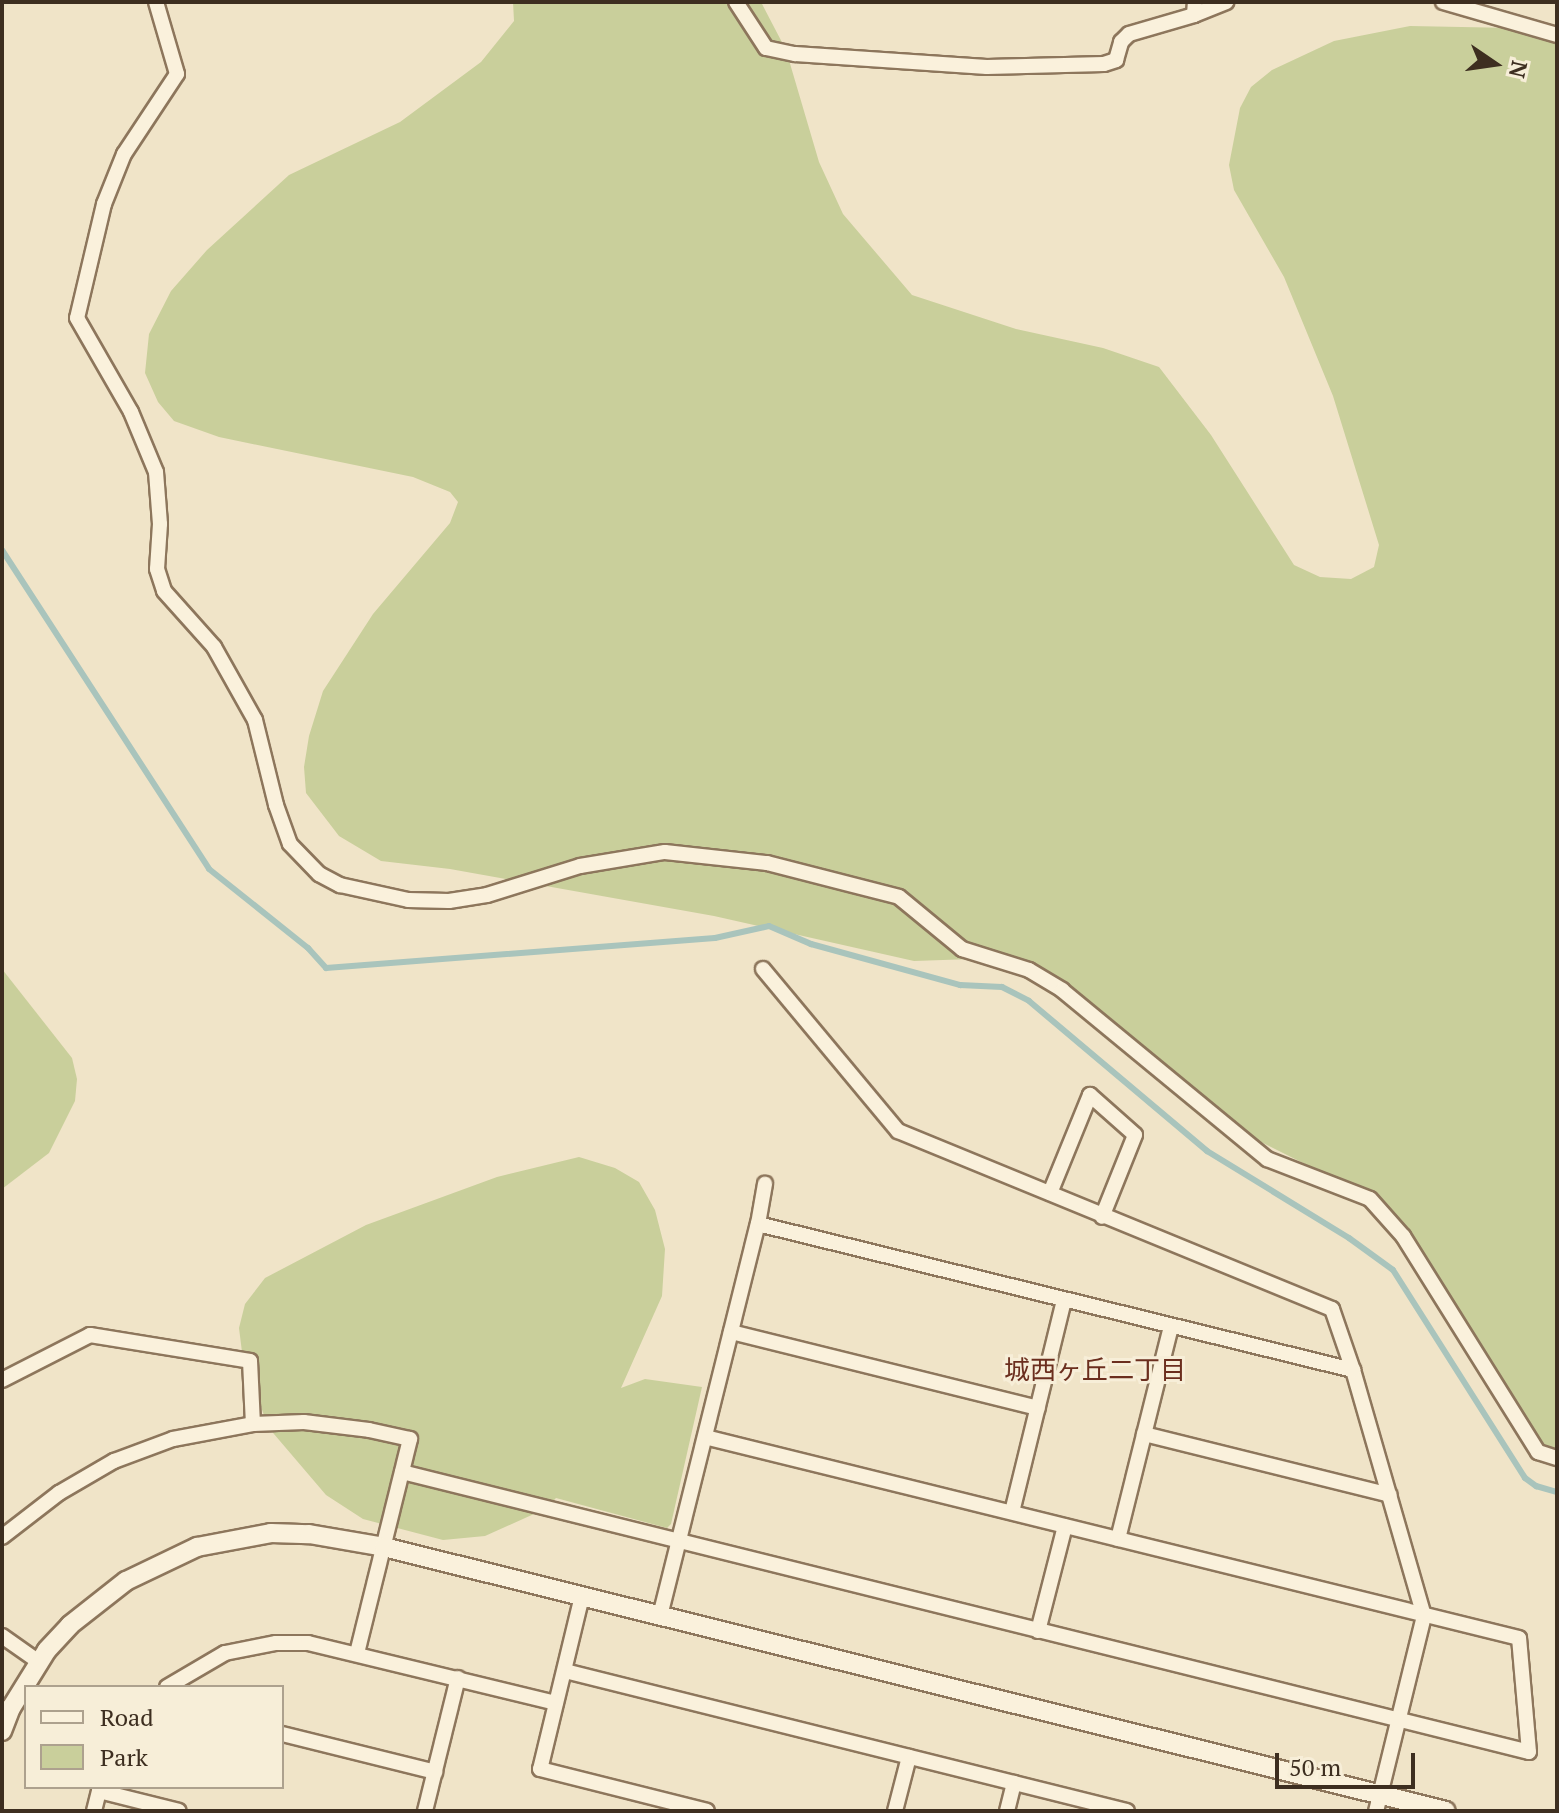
<!DOCTYPE html>
<meta charset="utf-8">
<style>
body{margin:0}
#map{position:relative;width:1559px;height:1813px;overflow:hidden;background:#f0e4c8;font-family:"PT Serif","Noto Sans JP",serif}
div>[style]{position:absolute}
.green>*{inset:0;background:#c9cf9b}
.stream>*{height:6px;margin:-3px;padding:0 3px;transform-origin:3px;border-radius:3px;background:#a9c4bc}
.roads{filter:drop-shadow(2px 0 #8d765c) drop-shadow(-2px 0 #8d765c) drop-shadow(0 2px #8d765c) drop-shadow(0 -2px #8d765c)}
.minor>*{height:14px;margin:-7px;padding:0 7px;transform-origin:7px;border-radius:7px;background:#faf1dc}
.tertiary>*{height:18px;margin:-9px;padding:0 9px;transform-origin:9px;border-radius:9px;background:#faf1dc}
span{translate:-50% -50%;white-space:nowrap;text-align:center;line-height:1.15;-webkit-text-stroke:6px #f7eed8;paint-order:stroke}
.neighbourhood-label{font-size:26px;color:#6b2e1e}
.frame{position:absolute;inset:0;border:4px solid #3d2e20;pointer-events:none}
.legend{position:absolute;left:24px;top:1685px;width:260px;height:104px;box-sizing:border-box;background:#f7eed8;border:2px solid #ada18e;margin:0;padding:10px 14px;list-style:none;font-size:24px;color:#3d2e20}
.legend li{display:flex;align-items:center;gap:16px;height:40px}
.legend b{width:40px;border:2px solid #ada18e}
.north{position:absolute;left:1455px;top:24px;width:80px;height:80px;-webkit-text-stroke:6px #f7eed8;paint-order:stroke;rotate:103deg;font-size:22px;font-weight:700;line-height:32px;text-align:center;color:#3d2e20}
.north::after{content:'';display:block;margin:auto;width:28px;height:36px;background:#3d2e20;clip-path:polygon(50% 0,100% 100%,50% 72%,0 100%)}
.scale{position:absolute;left:1275px;top:1753px;width:140px;height:36px;box-sizing:border-box;border:4px solid #3d2e20;border-top:0;padding-left:10px;font-size:24px;line-height:28px;white-space:nowrap;color:#3d2e20;-webkit-text-stroke:6px #f7eed8;paint-order:stroke}
</style>
<div id="map">
<div class="green">
<i style="clip-path:polygon(513px 2px,761px 2px,786px 50px,819px 162px,843px 214px,912px 295px,1016px 329px,1103px 348px,1159px 367px,1211px 435px,1294px 565px,1320px 577px,1351px 579px,1374px 567px,1379px 545px,1333px 396px,1284px 277px,1234px 190px,1229px 165px,1240px 108px,1251px 87px,1272px 70px,1334px 41px,1410px 26px,1557px 29px,1557px 1453px,1540px 1446px,1418px 1249px,1383px 1203px,1231px 1127px,1062px 984px,1001px 958px,914px 961px,714px 916px,450px 869px,381px 861px,339px 836px,306px 793px,304px 767px,309px 736px,323px 691px,373px 614px,450px 523px,458px 502px,450px 492px,413px 477px,219px 437px,174px 421px,158px 402px,145px 373px,149px 334px,171px 291px,207px 250px,289px 175px,400px 122px,481px 62px,514px 21px)"></i>
<i style="clip-path:polygon(2px 969px,72px 1058px,77px 1079px,75px 1101px,49px 1153px,2px 1189px)"></i>
<i style="clip-path:polygon(579px 1157px,615px 1168px,639px 1182px,655px 1210px,665px 1249px,662px 1296px,621px 1388px,645px 1379px,702px 1387px,671px 1524px,667px 1528px,556px 1498px,545px 1509px,485px 1536px,443px 1540px,363px 1519px,326px 1495px,268px 1427px,242px 1352px,239px 1328px,245px 1304px,265px 1278px,366px 1225px,497px 1177px)"></i>
</div>
<div class="stream">
<i style="left:2px;top:550px;width:380px;rotate:57deg"></i>
<i style="left:209px;top:869px;width:127px;rotate:38.6deg"></i>
<i style="left:308px;top:948px;width:27px;rotate:48deg"></i>
<i style="left:326px;top:968px;width:390px;rotate:-4.4deg"></i>
<i style="left:715px;top:938px;width:55px;rotate:-12.5deg"></i>
<i style="left:769px;top:926px;width:46px;rotate:23.2deg"></i>
<i style="left:811px;top:944px;width:155px;rotate:15.4deg"></i>
<i style="left:960px;top:985px;width:42px;rotate:2.7deg"></i>
<i style="left:1002px;top:987px;width:30px;rotate:27deg"></i>
<i style="left:1029px;top:1001px;width:233px;rotate:40.1deg"></i>
<i style="left:1207px;top:1151px;width:167px;rotate:31.5deg"></i>
<i style="left:1349px;top:1238px;width:54px;rotate:36deg"></i>
<i style="left:1393px;top:1270px;width:246px;rotate:57.6deg"></i>
<i style="left:1525px;top:1478px;width:14px;rotate:36deg"></i>
<i style="left:1536px;top:1486px;width:22px;rotate:16deg"></i>
</div>
<div class="roads">
<div class="minor">
<i style="left:156px;top:2px;width:75px;rotate:73.7deg"></i>
<i style="left:177px;top:74px;width:96px;rotate:123.5deg"></i>
<i style="left:124px;top:154px;width:54px;rotate:111.8deg"></i>
<i style="left:104px;top:204px;width:117px;rotate:103.3deg"></i>
<i style="left:77px;top:318px;width:108px;rotate:60.1deg"></i>
<i style="left:131px;top:412px;width:65px;rotate:67.4deg"></i>
<i style="left:156px;top:472px;width:52px;rotate:85.6deg"></i>
<i style="left:160px;top:524px;width:45px;rotate:93.8deg"></i>
<i style="left:157px;top:569px;width:23px;rotate:72deg"></i>
<i style="left:164px;top:591px;width:75px;rotate:48.2deg"></i>
<i style="left:214px;top:647px;width:84px;rotate:60.7deg"></i>
<i style="left:255px;top:720px;width:88px;rotate:76.1deg"></i>
<i style="left:276px;top:805px;width:41px;rotate:70.3deg"></i>
<i style="left:290px;top:844px;width:42px;rotate:46deg"></i>
<i style="left:319px;top:874px;width:24px;rotate:28deg"></i>
<i style="left:340px;top:885px;width:70px;rotate:12.4deg"></i>
<i style="left:408px;top:900px;width:41px;rotate:1.4deg"></i>
<i style="left:449px;top:901px;width:38px;rotate:-9deg"></i>
<i style="left:487px;top:895px;width:97px;rotate:-17.3deg"></i>
<i style="left:580px;top:866px;width:86px;rotate:-9.4deg"></i>
<i style="left:665px;top:852px;width:103px;rotate:6.2deg"></i>
<i style="left:767px;top:863px;width:136px;rotate:14.4deg"></i>
<i style="left:899px;top:897px;width:82px;rotate:39.5deg"></i>
<i style="left:962px;top:949px;width:70px;rotate:17.4deg"></i>
<i style="left:1029px;top:970px;width:39px;rotate:31deg"></i>
<i style="left:1062px;top:990px;width:266px;rotate:39.5deg"></i>
<i style="left:1267px;top:1159px;width:110px;rotate:21.2deg"></i>
<i style="left:1370px;top:1199px;width:50px;rotate:48.3deg"></i>
<i style="left:1403px;top:1236px;width:255px;rotate:58deg"></i>
<i style="left:1538px;top:1452px;width:20px;rotate:18deg"></i>
<i style="left:736px;top:2px;width:55px;rotate:56.9deg"></i>
<i style="left:766px;top:48px;width:30px;rotate:12deg"></i>
<i style="left:795px;top:54px;width:192px;rotate:3.9deg"></i>
<i style="left:987px;top:67px;width:117px;rotate:-1.5deg"></i>
<i style="left:1104px;top:64px;width:13px;rotate:-18deg"></i>
<i style="left:1116px;top:60px;width:19px;rotate:-74deg"></i>
<i style="left:1121px;top:42px;width:11px;rotate:-45deg"></i>
<i style="left:1129px;top:34px;width:68px;rotate:-16.3deg"></i>
<i style="left:1194px;top:15px;width:13px;rotate:-86deg"></i>
<i style="left:1443px;top:2px;width:119px;rotate:16.1deg"></i>
<i style="left:1194px;top:15px;width:35px;rotate:-22deg"></i>
<i style="left:763px;top:969px;width:211px;rotate:50.2deg"></i>
<i style="left:898px;top:1131px;width:469px;rotate:22.3deg"></i>
<i style="left:1332px;top:1309px;width:65px;rotate:71deg"></i>
<i style="left:1353px;top:1370px;width:256px;rotate:73.9deg"></i>
<i style="left:1424px;top:1616px;width:201px;rotate:103.8deg"></i>
<i style="left:1050px;top:1193px;width:106px;rotate:-67.8deg"></i>
<i style="left:1090px;top:1095px;width:60px;rotate:41.6deg"></i>
<i style="left:1135px;top:1135px;width:88px;rotate:111.9deg"></i>
<i style="left:758px;top:1224px;width:41px;rotate:-80.1deg"></i>
<i style="left:731px;top:1332px;width:316px;rotate:13.9deg"></i>
<i style="left:2px;top:1380px;width:99px;rotate:-27.1deg"></i>
<i style="left:90px;top:1335px;width:162px;rotate:9.2deg"></i>
<i style="left:250px;top:1361px;width:63px;rotate:87.3deg"></i>
<i style="left:1144px;top:1434px;width:253px;rotate:13.9deg"></i>
<i style="left:402px;top:1472px;width:1161px;rotate:13.95deg"></i>
<i style="left:1529px;top:1752px;width:114px;rotate:-95deg"></i>
<i style="left:1519px;top:1638px;width:838px;rotate:-166.13deg"></i>
<i style="left:1012px;top:1512px;width:218px;rotate:-76.2deg"></i>
<i style="left:2px;top:1537px;width:72px;rotate:-37.7deg"></i>
<i style="left:59px;top:1493px;width:64px;rotate:-30.2deg"></i>
<i style="left:114px;top:1461px;width:63px;rotate:-20.4deg"></i>
<i style="left:173px;top:1439px;width:81px;rotate:-10.6deg"></i>
<i style="left:253px;top:1424px;width:51px;rotate:-2.2deg"></i>
<i style="left:304px;top:1422px;width:65px;rotate:7deg"></i>
<i style="left:369px;top:1430px;width:42px;rotate:12.4deg"></i>
<i style="left:410px;top:1439px;width:220px;rotate:103.9deg"></i>
<i style="left:1118px;top:1539px;width:219px;rotate:-76deg"></i>
<i style="left:582px;top:1596px;width:178px;rotate:103.6deg"></i>
<i style="left:540px;top:1769px;width:172px;rotate:14.1deg"></i>
<i style="left:660px;top:1616px;width:404px;rotate:-76deg"></i>
<i style="left:758px;top:1224px;width:613px;rotate:13.79deg"></i>
<i style="left:1038px;top:1631px;width:108px;rotate:-75.6deg"></i>
<i style="left:2px;top:1636px;width:45px;rotate:35.1deg"></i>
<i style="left:565px;top:1671px;width:579px;rotate:13.99deg"></i>
<i style="left:167px;top:1687px;width:67px;rotate:-30.4deg"></i>
<i style="left:225px;top:1653px;width:52px;rotate:-11.1deg"></i>
<i style="left:276px;top:1643px;width:32px"></i>
<i style="left:308px;top:1643px;width:255px;rotate:13.6deg"></i>
<i style="left:282px;top:1734px;width:158px;rotate:13.9deg"></i>
<i style="left:99px;top:1791px;width:82px;rotate:14deg"></i>
<i style="left:94px;top:1811px;width:25px;rotate:-76deg"></i>
<i style="left:425px;top:1811px;width:137px;rotate:-76.1deg"></i>
<i style="left:895px;top:1811px;width:56px;rotate:-75.5deg"></i>
<i style="left:1007px;top:1811px;width:29px;rotate:-76deg"></i>
</div>
<div class="tertiary">
<i style="left:2px;top:1731px;width:25px;rotate:-69deg"></i>
<i style="left:11px;top:1708px;width:68px;rotate:-58.2deg"></i>
<i style="left:47px;top:1650px;width:34px;rotate:-47deg"></i>
<i style="left:70px;top:1625px;width:71px;rotate:-38.2deg"></i>
<i style="left:126px;top:1581px;width:79px;rotate:-25.6deg"></i>
<i style="left:197px;top:1547px;width:75px;rotate:-10.7deg"></i>
<i style="left:271px;top:1533px;width:38px;rotate:2deg"></i>
<i style="left:309px;top:1534px;width:76px;rotate:9.8deg"></i>
<i style="left:384px;top:1547px;width:1094px;rotate:13.96deg"></i>
</div>
</div>
<div class="neighbourhood-label">
<span style="left:1095px;top:1370px">城西ヶ丘二丁目</span>
</div>
<div class="frame"></div>
<ul class="legend">
<li><b style="height:10px;background:#faf1dc"></b>Road</li>
<li><b style="height:22px;background:#c9cf9b"></b>Park</li>
</ul>
<div class="north">N</div>
<div class="scale">50 m</div>
</div>
